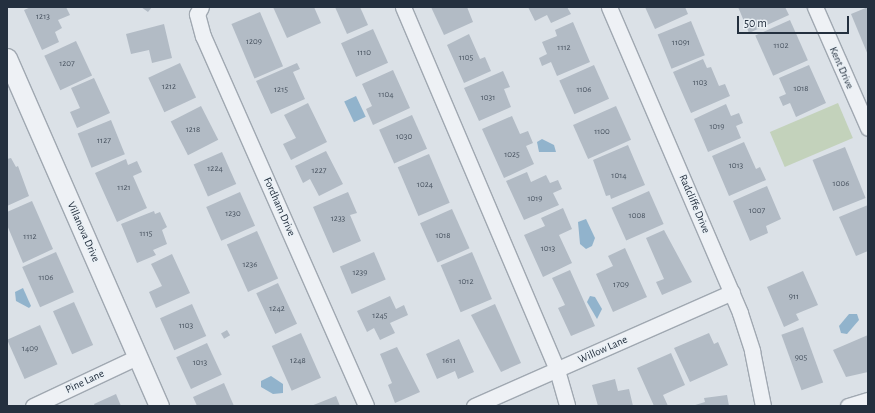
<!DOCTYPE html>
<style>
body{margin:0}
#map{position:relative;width:875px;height:413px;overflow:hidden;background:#dbe1e7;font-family:"Alegreya Sans",sans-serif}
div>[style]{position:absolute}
.green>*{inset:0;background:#c3d2bb;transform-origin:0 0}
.water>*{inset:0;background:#91b3cc;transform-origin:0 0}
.building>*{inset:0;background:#b2bbc5;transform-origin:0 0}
.roads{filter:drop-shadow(1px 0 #a0a8b1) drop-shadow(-1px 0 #a0a8b1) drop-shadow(0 1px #a0a8b1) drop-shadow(0 -1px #a0a8b1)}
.minor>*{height:15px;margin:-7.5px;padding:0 7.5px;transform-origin:7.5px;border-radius:7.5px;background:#eef1f5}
.tertiary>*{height:19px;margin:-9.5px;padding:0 9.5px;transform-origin:9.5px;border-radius:9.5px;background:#eef1f5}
span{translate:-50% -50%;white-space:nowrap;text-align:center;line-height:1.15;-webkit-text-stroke:3px #eaf0f5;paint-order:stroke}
.number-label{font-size:9px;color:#485360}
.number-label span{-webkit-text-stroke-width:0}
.street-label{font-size:11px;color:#24303f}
.frame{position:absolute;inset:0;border:8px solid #24303f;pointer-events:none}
.scale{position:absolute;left:737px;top:16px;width:112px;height:18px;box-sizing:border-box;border:2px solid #24303f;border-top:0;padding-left:5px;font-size:12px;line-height:14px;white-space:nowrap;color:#24303f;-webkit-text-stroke:3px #eaf0f5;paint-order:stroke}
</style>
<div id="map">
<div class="green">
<i style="left:838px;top:103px;width:38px;height:74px;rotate:67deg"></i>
</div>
<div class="water">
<i style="left:356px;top:96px;width:23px;height:13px;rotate:65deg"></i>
<i style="clip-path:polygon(542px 139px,554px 145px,556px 152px,539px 152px,537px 142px)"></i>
<i style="clip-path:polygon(586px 219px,595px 238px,592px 246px,586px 249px,580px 244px,578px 222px)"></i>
<i style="clip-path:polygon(23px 288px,31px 306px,29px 308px,16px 301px,15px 292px)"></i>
<i style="clip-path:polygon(590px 296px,595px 297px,602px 309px,597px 319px,587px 302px)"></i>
<i style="clip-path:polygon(849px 314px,857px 314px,859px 320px,847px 334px,841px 333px,839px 326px)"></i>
<i style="clip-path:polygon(271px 376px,283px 384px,283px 393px,273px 394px,261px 387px,261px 381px)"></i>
</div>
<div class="building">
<i style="clip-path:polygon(31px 7px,66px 7px,70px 15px,58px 20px,62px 28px,55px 32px,59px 42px,42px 50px,24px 10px)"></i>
<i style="clip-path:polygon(141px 7px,152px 7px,148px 12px)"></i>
<i style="clip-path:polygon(273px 7px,314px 7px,321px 23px,287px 38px)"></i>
<i style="clip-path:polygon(335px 7px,360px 7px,368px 25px,347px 34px)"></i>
<i style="clip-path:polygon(431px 7px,467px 7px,473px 22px,444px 35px)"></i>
<i style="clip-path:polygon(528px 7px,567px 7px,571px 14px,551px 23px,547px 15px,535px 21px)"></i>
<i style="clip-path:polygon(645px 7px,685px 7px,688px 14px,655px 29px)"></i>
<i style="clip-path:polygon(738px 7px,785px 7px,789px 15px,749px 33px)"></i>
<i style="clip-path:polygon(868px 7px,868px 55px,851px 14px)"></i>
<i style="left:260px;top:12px;width:59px;height:31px;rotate:67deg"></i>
<i style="left:790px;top:20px;width:44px;height:38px;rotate:66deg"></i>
<i style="left:691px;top:21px;width:37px;height:36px;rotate:68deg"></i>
<i style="clip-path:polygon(573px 22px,590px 62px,557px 76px,551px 62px,542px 66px,539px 58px,547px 54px,542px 42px,557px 36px,555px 30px)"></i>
<i style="clip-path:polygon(164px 24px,172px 58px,152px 63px,149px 50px,131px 54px,126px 34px)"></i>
<i style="left:373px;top:29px;width:37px;height:35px;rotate:66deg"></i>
<i style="clip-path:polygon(469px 34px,480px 59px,485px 57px,491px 71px,464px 83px,447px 45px)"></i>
<i style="left:76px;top:41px;width:38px;height:35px;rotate:65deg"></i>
<i style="clip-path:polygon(703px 59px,707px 68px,711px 67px,719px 86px,725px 84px,730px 96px,691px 113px,673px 72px)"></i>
<i style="left:180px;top:63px;width:38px;height:35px;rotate:65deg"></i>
<i style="clip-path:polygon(297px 63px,300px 69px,293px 72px,305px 99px,271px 114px,256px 81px)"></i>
<i style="left:594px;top:65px;width:37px;height:38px;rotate:66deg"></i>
<i style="clip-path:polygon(809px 65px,826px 103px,796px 117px,790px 103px,783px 106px,779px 97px,786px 94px,779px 78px)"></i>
<i style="clip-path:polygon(393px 70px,410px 108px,373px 125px,366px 109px,372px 106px,362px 84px)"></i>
<i style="clip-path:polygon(503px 71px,510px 87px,504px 89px,511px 107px,479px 121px,464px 88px)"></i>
<i style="clip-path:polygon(94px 78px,110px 113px,77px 128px,70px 112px,80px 108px,71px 88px)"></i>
<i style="clip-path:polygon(308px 103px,327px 142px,291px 160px,283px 144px,296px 138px,284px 115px)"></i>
<i style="clip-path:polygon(726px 104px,731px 116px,739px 113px,743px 123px,736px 126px,741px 138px,708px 152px,694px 119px)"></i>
<i style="left:201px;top:106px;width:38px;height:34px;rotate:63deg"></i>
<i style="left:616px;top:106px;width:37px;height:47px;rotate:66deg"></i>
<i style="left:412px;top:115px;width:37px;height:36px;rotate:66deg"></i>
<i style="clip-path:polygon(512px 116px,520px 134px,528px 131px,533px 143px,526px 146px,534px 164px,504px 178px,482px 129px)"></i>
<i style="left:111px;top:120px;width:37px;height:36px;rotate:68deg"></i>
<i style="clip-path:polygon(744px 142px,756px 169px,760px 167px,766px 180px,729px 196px,712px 156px)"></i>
<i style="clip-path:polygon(628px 145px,645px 185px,611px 199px,610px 195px,606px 196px,593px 160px)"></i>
<i style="left:845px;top:147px;width:55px;height:35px;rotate:68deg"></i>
<i style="clip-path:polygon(326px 151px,343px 184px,319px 196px,310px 179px,303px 183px,295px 166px)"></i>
<i style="left:222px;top:152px;width:35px;height:31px;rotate:66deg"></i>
<i style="left:429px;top:154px;width:53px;height:34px;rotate:67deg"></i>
<i style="clip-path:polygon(11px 158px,16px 167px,18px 166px,29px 196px,7px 206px,7px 159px)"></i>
<i style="clip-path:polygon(126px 159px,128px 165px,137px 161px,142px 172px,133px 176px,147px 208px,117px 222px,95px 173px)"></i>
<i style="clip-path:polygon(527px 172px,531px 182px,546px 175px,550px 183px,558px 180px,562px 189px,553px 193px,559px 205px,524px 220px,506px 181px)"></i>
<i style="clip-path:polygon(767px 186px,781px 219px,766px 226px,768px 233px,750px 241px,733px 201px)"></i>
<i style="left:649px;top:191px;width:36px;height:41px;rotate:66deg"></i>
<i style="left:240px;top:192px;width:37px;height:37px;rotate:66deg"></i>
<i style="clip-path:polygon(348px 192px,357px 213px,350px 215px,361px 241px,333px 253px,313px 207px)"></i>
<i style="clip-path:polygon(32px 201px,53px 249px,23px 263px,7px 225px,7px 212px)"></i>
<i style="clip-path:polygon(868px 205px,868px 251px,856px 256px,839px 217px)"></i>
<i style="clip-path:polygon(563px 208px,572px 229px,559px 235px,572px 263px,543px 277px,524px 235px,545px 226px,541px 218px)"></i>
<i style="left:452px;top:209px;width:43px;height:35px;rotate:66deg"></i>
<i style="clip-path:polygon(154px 211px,155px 214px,160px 212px,167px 227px,162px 230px,167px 244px,153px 250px,156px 255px,137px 263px,121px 224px)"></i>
<i style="clip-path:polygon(664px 230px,692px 282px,662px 295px,656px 282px,664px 279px,646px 238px)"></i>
<i style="left:257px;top:231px;width:52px;height:33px;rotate:66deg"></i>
<i style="clip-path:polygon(625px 248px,647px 297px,613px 312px,596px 274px,613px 266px,608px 256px)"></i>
<i style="left:56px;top:252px;width:44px;height:37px;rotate:66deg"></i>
<i style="left:374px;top:252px;width:30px;height:37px;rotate:67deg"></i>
<i style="left:472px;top:252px;width:51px;height:34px;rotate:67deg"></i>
<i style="clip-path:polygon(172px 254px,190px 293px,156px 308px,149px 292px,162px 286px,151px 264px)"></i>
<i style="clip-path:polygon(570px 270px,595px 326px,571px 336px,558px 308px,565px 305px,552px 278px)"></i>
<i style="clip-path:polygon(803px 271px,818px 305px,796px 314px,799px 320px,784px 327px,767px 287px)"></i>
<i style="left:278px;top:283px;width:45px;height:24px;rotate:65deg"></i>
<i style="clip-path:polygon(390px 296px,396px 309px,404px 305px,408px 315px,390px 323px,395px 333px,380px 340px,374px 328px,367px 332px,357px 311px)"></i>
<i style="left:74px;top:302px;width:47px;height:23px;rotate:66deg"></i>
<i style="left:192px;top:304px;width:35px;height:35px;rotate:66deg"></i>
<i style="clip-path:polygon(495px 304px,521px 363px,501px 372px,471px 315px)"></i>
<i style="left:40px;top:325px;width:43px;height:36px;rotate:66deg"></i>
<i style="left:803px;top:327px;width:59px;height:23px;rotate:70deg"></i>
<i style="left:227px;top:330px;width:6px;height:7px;rotate:59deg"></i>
<i style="left:301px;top:333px;width:49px;height:32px;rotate:66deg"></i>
<i style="clip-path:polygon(709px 333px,714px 344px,718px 342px,728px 365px,690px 382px,674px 348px)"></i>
<i style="clip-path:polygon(868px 335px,868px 372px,846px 377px,833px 350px)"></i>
<i style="clip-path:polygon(459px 339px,474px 372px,458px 379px,455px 371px,437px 379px,426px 354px)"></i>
<i style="left:207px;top:343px;width:35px;height:34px;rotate:65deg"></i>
<i style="clip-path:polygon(397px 347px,420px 392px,395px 403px,388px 385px,392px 383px,380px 354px)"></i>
<i style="clip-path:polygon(671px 353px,685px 385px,663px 395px,668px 406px,654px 406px,637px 368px)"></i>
<i style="clip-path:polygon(615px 379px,618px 391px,629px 389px,633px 406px,598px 406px,592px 385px)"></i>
<i style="clip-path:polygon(224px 383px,234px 406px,197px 406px,193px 397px)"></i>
<i style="clip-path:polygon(116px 394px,121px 406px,95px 406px,94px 404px)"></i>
<i style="clip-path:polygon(727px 395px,729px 406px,692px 406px,705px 402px,704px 398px)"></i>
<i style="clip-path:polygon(336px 396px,340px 406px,311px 406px)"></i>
</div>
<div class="roads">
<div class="minor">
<i style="left:201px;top:7px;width:8px;rotate:120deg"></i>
<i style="left:197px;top:14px;width:23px;rotate:75deg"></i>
<i style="left:203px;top:36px;width:404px;rotate:66.2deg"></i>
<i style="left:403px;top:7px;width:394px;rotate:67deg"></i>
<i style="left:557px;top:370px;width:37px;rotate:74deg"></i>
<i style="left:609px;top:7px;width:333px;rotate:66.8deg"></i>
<i style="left:740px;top:313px;width:40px;rotate:72deg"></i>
<i style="left:752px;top:351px;width:56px;rotate:78.7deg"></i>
<i style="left:815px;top:7px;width:132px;rotate:66.3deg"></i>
<i style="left:33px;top:406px;width:115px;rotate:-25.2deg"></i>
<i style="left:474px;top:406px;width:282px;rotate:-23.8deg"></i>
<i style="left:848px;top:406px;width:21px;rotate:-17deg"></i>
</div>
<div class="tertiary">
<i style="left:7px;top:58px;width:380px;rotate:66.4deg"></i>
</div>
</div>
<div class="number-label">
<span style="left:43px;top:17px">1213</span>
<span style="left:254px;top:42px">1209</span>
<span style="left:681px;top:43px">11091</span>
<span style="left:781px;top:46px">1102</span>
<span style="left:564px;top:48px">1112</span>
<span style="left:364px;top:53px">1110</span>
<span style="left:466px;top:58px">1105</span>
<span style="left:67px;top:64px">1207</span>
<span style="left:700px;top:83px">1103</span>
<span style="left:169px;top:87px">1212</span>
<span style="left:801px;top:89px">1018</span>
<span style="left:281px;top:90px">1215</span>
<span style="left:584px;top:90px">1106</span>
<span style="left:386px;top:95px">1104</span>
<span style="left:488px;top:98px">1031</span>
<span style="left:717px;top:127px">1019</span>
<span style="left:193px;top:130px">1218</span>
<span style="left:602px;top:132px">1100</span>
<span style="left:404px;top:137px">1030</span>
<span style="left:104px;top:141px">1127</span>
<span style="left:512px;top:155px">1025</span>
<span style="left:736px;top:166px">1013</span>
<span style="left:215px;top:169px">1224</span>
<span style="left:319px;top:171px">1227</span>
<span style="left:619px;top:176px">1014</span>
<span style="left:841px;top:184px">1006</span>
<span style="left:425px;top:185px">1024</span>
<span style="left:124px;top:188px">1121</span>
<span style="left:535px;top:199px">1019</span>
<span style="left:757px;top:211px">1007</span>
<span style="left:233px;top:214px">1230</span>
<span style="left:637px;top:216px">1008</span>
<span style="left:338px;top:219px">1233</span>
<span style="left:146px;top:234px">1115</span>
<span style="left:443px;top:236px">1018</span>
<span style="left:30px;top:237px">1112</span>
<span style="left:548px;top:249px">1013</span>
<span style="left:250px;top:265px">1236</span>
<span style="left:360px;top:273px">1239</span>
<span style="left:46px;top:278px">1106</span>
<span style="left:466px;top:282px">1012</span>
<span style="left:621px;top:285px">1709</span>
<span style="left:794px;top:297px">911</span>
<span style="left:277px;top:309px">1242</span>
<span style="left:380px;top:316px">1245</span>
<span style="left:186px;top:326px">1103</span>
<span style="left:30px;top:349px">1409</span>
<span style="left:801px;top:358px">905</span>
<span style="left:298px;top:361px">1248</span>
<span style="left:449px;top:361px">1611</span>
<span style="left:200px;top:363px">1013</span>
</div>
<div class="street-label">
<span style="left:841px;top:68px;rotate:66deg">Kent Drive</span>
<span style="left:694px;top:204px;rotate:67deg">Radcliffe Drive</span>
<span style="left:279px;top:207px;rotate:66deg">Fordham Drive</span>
<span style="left:83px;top:232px;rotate:66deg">Villanova Drive</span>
<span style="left:603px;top:350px;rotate:-24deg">Willow Lane</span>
<span style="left:85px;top:382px;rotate:-25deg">Pine Lane</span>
</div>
<div class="frame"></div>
<div class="scale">50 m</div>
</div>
